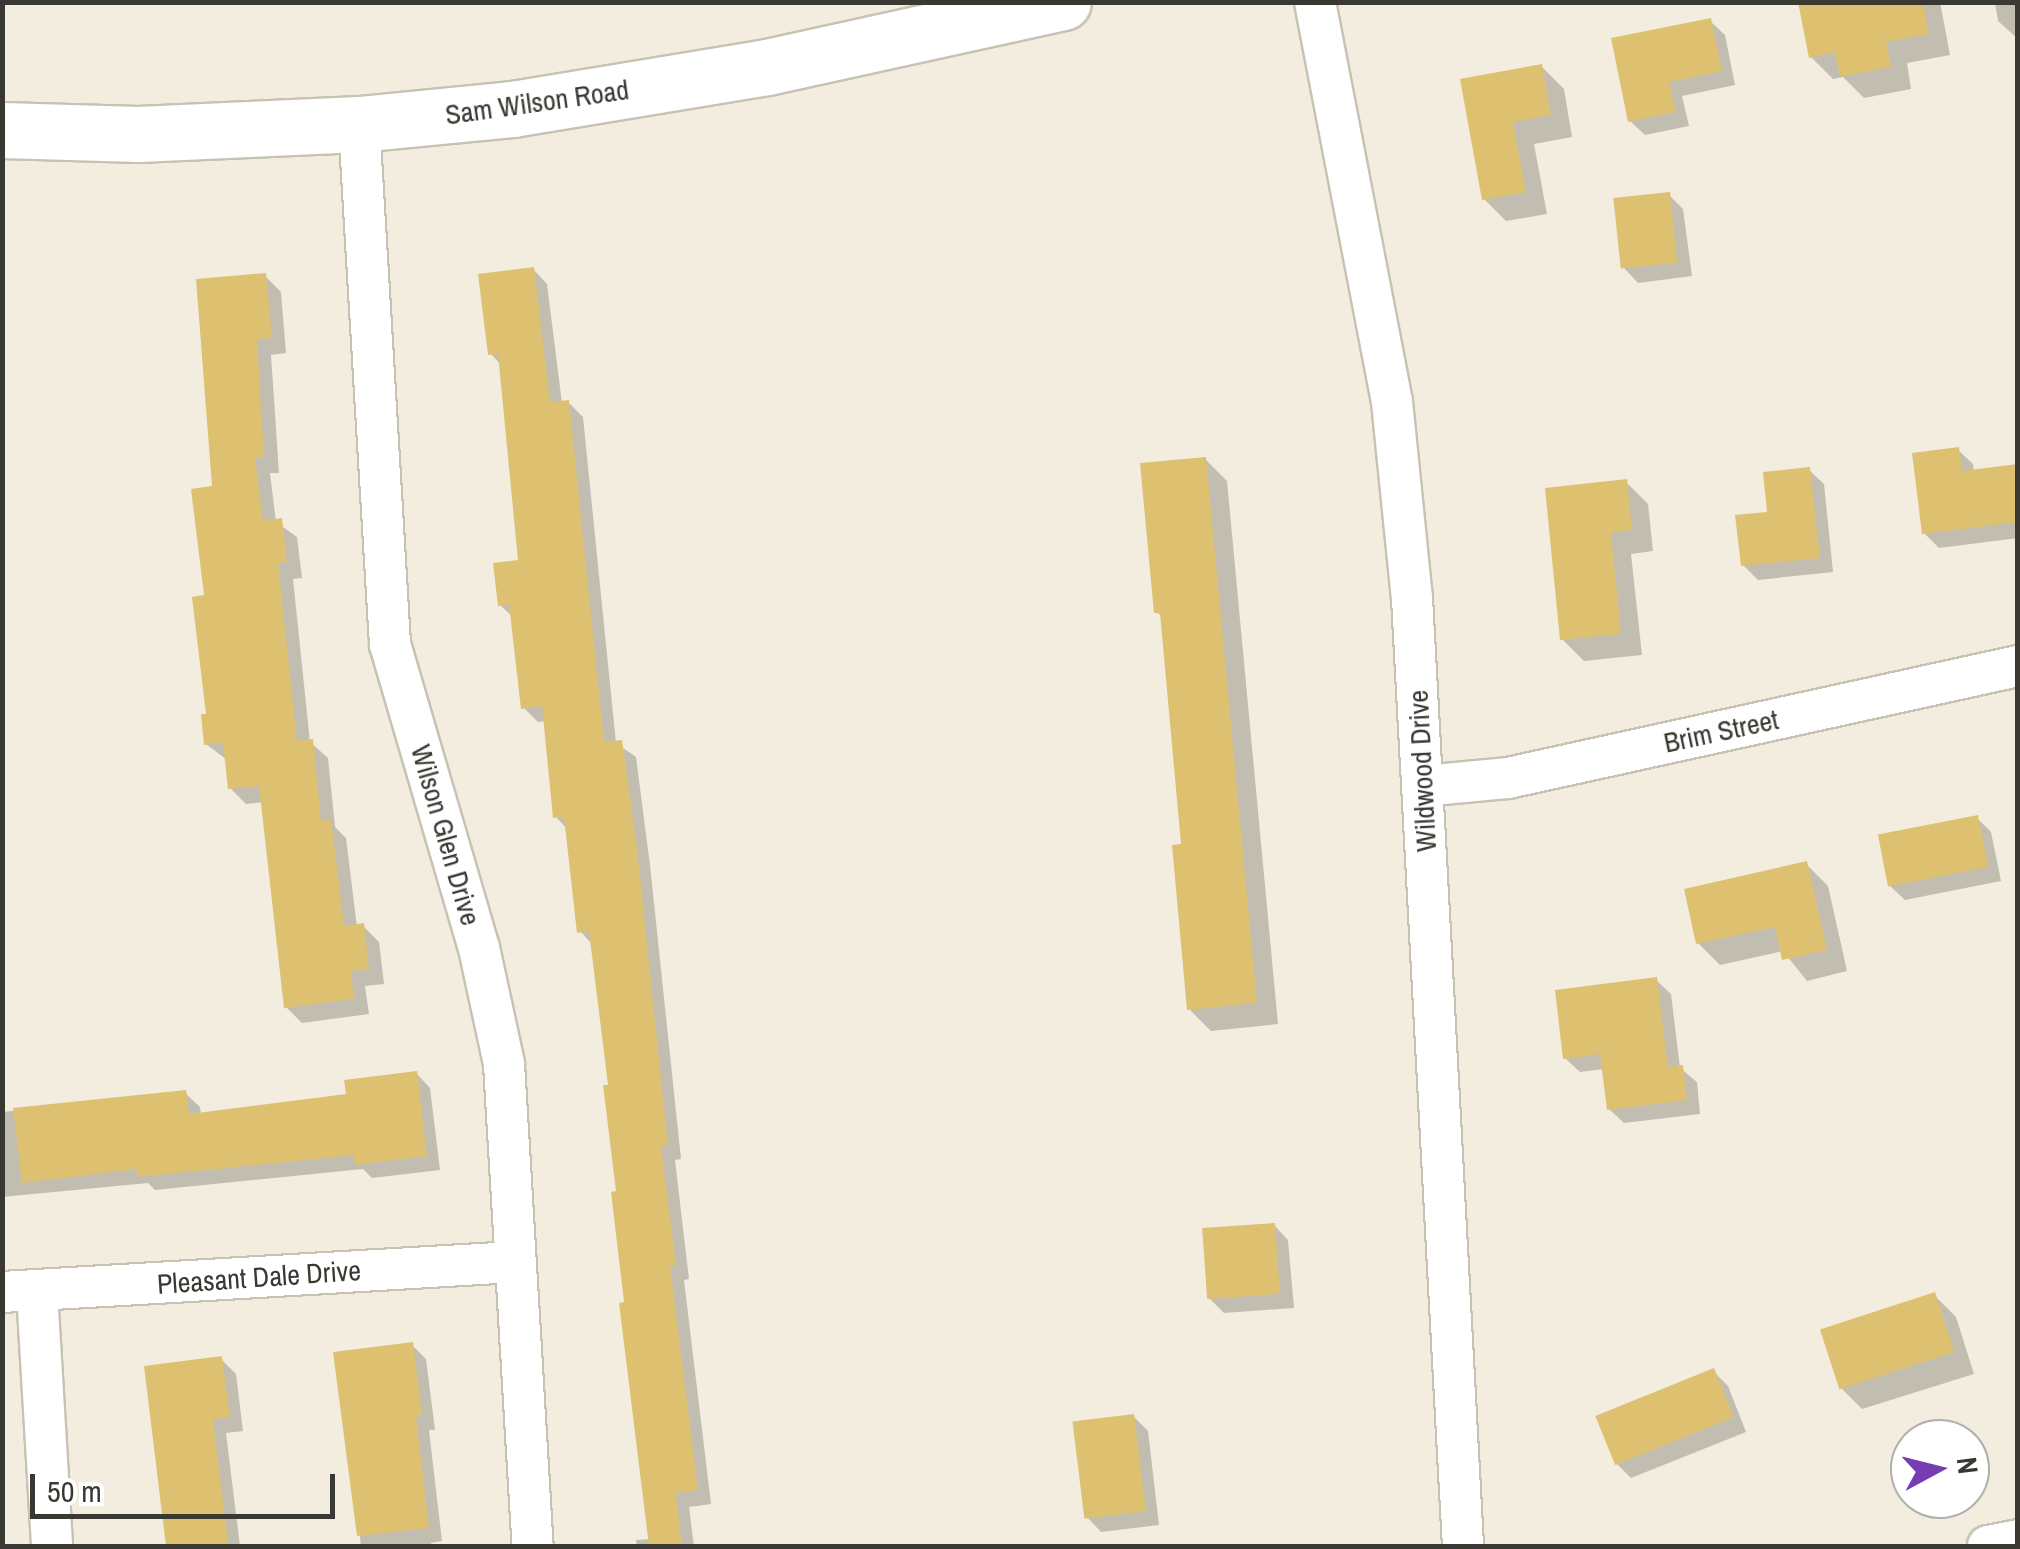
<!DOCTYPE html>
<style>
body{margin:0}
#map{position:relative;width:2020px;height:1549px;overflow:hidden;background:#f2edde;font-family:"Archivo Narrow",sans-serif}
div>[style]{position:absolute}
.shadow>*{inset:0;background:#0003}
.building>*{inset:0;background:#dec170;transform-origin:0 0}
.roads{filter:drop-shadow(2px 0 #c7c2b3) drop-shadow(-2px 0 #c7c2b3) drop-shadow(0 2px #c7c2b3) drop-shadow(0 -2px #c7c2b3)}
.street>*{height:40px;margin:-20px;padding:0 20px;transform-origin:20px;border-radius:20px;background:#fff}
.secondary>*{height:55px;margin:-27.5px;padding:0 27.5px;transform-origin:27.5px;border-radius:27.5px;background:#fff}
span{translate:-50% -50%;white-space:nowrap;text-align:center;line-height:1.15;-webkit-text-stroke:8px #fff;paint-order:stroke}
.street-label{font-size:28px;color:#3a3832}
.frame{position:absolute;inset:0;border:5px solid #3a3832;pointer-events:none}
.north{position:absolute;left:1890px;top:1419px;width:100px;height:100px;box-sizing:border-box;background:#fff;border:2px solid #b0afad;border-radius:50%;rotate:83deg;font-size:28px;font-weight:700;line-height:40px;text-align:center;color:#3a3832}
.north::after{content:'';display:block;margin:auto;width:35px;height:45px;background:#773cb2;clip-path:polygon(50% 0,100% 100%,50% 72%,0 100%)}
.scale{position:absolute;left:30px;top:1474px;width:305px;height:45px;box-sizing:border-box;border:5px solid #3a3832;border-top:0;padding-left:12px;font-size:30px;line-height:35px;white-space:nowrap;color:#3a3832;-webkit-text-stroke:8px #fff;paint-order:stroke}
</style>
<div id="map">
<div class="shadow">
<i style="clip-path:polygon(1801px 2px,1940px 2px,1950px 55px,1907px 63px,1911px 89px,1864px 98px,1843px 77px,1833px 79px,1811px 57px)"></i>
<i style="clip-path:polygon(1995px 2px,2018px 2px,2018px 39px,1998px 21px)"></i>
<i style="clip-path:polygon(1710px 21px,1725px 35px,1735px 85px,1682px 96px,1689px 126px,1645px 135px,1630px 121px)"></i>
<i style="clip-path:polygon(1542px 67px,1564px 89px,1572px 137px,1534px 144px,1547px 214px,1506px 221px,1484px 199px,1463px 81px)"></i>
<i style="clip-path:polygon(1669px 195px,1683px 209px,1692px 276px,1638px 283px,1624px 268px)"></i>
<i style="clip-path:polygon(533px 269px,547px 284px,562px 403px,568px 402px,583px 417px,616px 743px,636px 757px,650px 865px,681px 1159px,675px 1160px,689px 1279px,684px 1280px,711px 1504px,689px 1507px,694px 1546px,637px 1546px,636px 1540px,651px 1539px,610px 1087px,593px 945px,580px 931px,568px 830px,556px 817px,546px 721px,538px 722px,524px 708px,513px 617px,500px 605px,521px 562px,502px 366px,491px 354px)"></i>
<i style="clip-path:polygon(265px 276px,281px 292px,286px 353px,271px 355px,279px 473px,270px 473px,276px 522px,297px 537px,302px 578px,293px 579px,310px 742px,328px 758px,335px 827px,346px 838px,357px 927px,363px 926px,379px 942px,384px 984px,365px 986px,369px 1014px,302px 1023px,286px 1007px,264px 802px,246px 804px,230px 788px,227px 760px,206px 744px,214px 488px)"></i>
<i style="clip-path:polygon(1958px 450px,1973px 464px,1974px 472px,2018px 467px,2018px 538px,1939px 548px,1924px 533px)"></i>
<i style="clip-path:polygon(1205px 459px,1227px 481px,1278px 1024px,1211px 1031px,1189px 1009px,1183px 847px,1163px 618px,1157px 612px)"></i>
<i style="clip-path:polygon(1809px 470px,1824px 484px,1833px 572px,1758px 580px,1743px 565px,1770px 514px)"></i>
<i style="clip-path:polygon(1626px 482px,1648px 504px,1653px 551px,1631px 554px,1642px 655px,1584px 661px,1562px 639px)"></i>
<i style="clip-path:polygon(1977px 818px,1991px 832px,2001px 881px,1905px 900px,1890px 886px)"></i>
<i style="clip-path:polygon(1806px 864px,1828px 886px,1847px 971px,1807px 981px,1783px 951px,1720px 965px,1698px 943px)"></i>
<i style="clip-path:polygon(1656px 980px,1671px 994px,1680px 1068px,1697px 1082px,1700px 1114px,1624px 1123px,1609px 1109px,1604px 1069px,1580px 1072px,1565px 1058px)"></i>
<i style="clip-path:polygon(416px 1073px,430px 1088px,440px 1170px,372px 1178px,363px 1169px,155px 1190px,148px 1183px,2px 1197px,2px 1112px,185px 1093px,200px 1107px,201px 1115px,349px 1097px)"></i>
<i style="clip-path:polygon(1274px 1225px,1288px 1240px,1294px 1308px,1224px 1313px,1210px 1299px)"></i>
<i style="clip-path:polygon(1934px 1295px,1956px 1317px,1974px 1374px,1862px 1409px,1840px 1387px)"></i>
<i style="clip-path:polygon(412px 1345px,426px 1359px,435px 1430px,429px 1430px,442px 1541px,431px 1543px,432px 1546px,361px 1546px,336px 1354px)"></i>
<i style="clip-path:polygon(221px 1359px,236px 1374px,243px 1431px,226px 1433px,240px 1546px,169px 1546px,147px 1368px)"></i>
<i style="clip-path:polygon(1713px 1371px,1728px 1386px,1746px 1432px,1631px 1478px,1616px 1463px)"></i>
<i style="clip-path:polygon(1133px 1416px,1148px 1431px,1159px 1525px,1101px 1532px,1087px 1517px)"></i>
</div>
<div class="building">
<i style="clip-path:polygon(1798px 2px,1923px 2px,1929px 34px,1886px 42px,1891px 67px,1840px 77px,1835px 52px,1809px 58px)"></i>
<i style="clip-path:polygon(1711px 18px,1722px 71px,1669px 82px,1676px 112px,1628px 122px,1611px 38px)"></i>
<i style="clip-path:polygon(1542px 64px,1551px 115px,1513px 122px,1526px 192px,1482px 200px,1460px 79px)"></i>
<i style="left:1670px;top:192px;width:71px;height:57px;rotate:84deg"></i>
<i style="clip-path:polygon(534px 267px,550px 402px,569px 400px,604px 742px,622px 740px,637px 848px,668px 1145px,661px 1146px,676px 1265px,670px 1266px,698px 1490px,676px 1493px,682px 1546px,649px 1546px,619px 1303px,624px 1302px,611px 1192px,616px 1191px,603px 1085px,608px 1085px,589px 931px,577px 933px,564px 817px,553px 818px,542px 706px,521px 709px,509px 604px,498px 606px,493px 563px,518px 560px,498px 354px,488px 355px,478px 274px)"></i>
<i style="clip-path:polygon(266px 273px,272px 338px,257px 339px,264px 457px,255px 458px,263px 521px,282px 518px,287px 562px,278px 563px,297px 741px,313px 739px,321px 821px,331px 819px,344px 926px,364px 923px,369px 969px,351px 971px,354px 999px,284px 1008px,259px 786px,228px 789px,223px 743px,204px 745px,201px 714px,206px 714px,192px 597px,204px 595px,191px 489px,212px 486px,196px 279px)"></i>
<i style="clip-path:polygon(1959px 447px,1962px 471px,2018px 464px,2018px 522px,1922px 534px,1912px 453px)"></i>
<i style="clip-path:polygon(1206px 457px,1257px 1003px,1187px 1010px,1172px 845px,1181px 844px,1160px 613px,1154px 613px,1140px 463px)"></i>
<i style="clip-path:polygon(1810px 467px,1820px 558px,1741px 566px,1735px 515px,1767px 512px,1763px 472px)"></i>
<i style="clip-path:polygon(1627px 479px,1632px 530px,1611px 532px,1621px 634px,1560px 640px,1545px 488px)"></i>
<i style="left:1978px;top:815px;width:53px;height:102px;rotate:79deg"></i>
<i style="clip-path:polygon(1807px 861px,1827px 950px,1782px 960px,1775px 927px,1696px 944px,1684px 889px)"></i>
<i style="clip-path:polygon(1657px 977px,1668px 1067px,1683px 1065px,1687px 1100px,1607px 1110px,1600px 1054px,1563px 1059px,1555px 990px)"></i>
<i style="clip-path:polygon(417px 1071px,427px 1156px,355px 1165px,354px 1155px,138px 1177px,137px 1169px,22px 1183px,13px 1108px,186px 1090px,189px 1114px,346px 1094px,344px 1080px)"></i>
<i style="left:1275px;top:1223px;width:71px;height:73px;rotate:86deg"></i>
<i style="left:1935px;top:1292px;width:63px;height:121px;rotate:72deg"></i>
<i style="clip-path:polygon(413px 1342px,422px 1416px,416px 1416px,429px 1528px,357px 1536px,333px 1352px)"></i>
<i style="clip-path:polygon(222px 1356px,230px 1417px,213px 1419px,228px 1544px,166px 1546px,144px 1366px)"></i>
<i style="left:1714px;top:1368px;width:53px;height:128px;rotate:68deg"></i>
<i style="left:1134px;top:1414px;width:98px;height:62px;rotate:83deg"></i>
</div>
<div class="roads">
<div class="street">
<i style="left:1315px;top:2px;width:407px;rotate:79.1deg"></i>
<i style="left:1392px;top:402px;width:197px;rotate:84.2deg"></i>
<i style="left:1412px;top:598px;width:949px;rotate:86.92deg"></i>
<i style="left:359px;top:124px;width:521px;rotate:86.59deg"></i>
<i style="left:390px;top:644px;width:317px;rotate:73.7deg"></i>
<i style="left:479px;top:948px;width:119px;rotate:77.8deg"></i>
<i style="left:504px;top:1064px;width:483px;rotate:86.6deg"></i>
<i style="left:1423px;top:786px;width:85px;rotate:-5.4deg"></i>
<i style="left:1508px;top:778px;width:522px;rotate:-12.39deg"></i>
<i style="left:2px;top:1292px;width:514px;rotate:-3.35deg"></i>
<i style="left:37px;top:1292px;width:254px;rotate:86.6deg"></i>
<i style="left:1988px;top:1546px;width:31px;rotate:-11deg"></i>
</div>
<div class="secondary">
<i style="left:2px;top:130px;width:136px;rotate:1.7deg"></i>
<i style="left:138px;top:134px;width:221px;rotate:-2.6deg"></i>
<i style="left:359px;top:124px;width:155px;rotate:-5.6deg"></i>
<i style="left:513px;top:109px;width:257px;rotate:-9.4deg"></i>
<i style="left:767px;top:67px;width:303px;rotate:-12.4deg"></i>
</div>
</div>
<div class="street-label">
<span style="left:537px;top:102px;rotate:-8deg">Sam Wilson Road</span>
<span style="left:1721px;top:731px;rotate:-12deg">Brim Street</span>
<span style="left:1422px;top:771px;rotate:-93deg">Wildwood Drive</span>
<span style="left:446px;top:835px;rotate:74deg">Wilson Glen Drive</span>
<span style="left:259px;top:1277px;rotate:-4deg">Pleasant Dale Drive</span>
</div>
<div class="frame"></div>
<div class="north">N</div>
<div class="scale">50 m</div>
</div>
